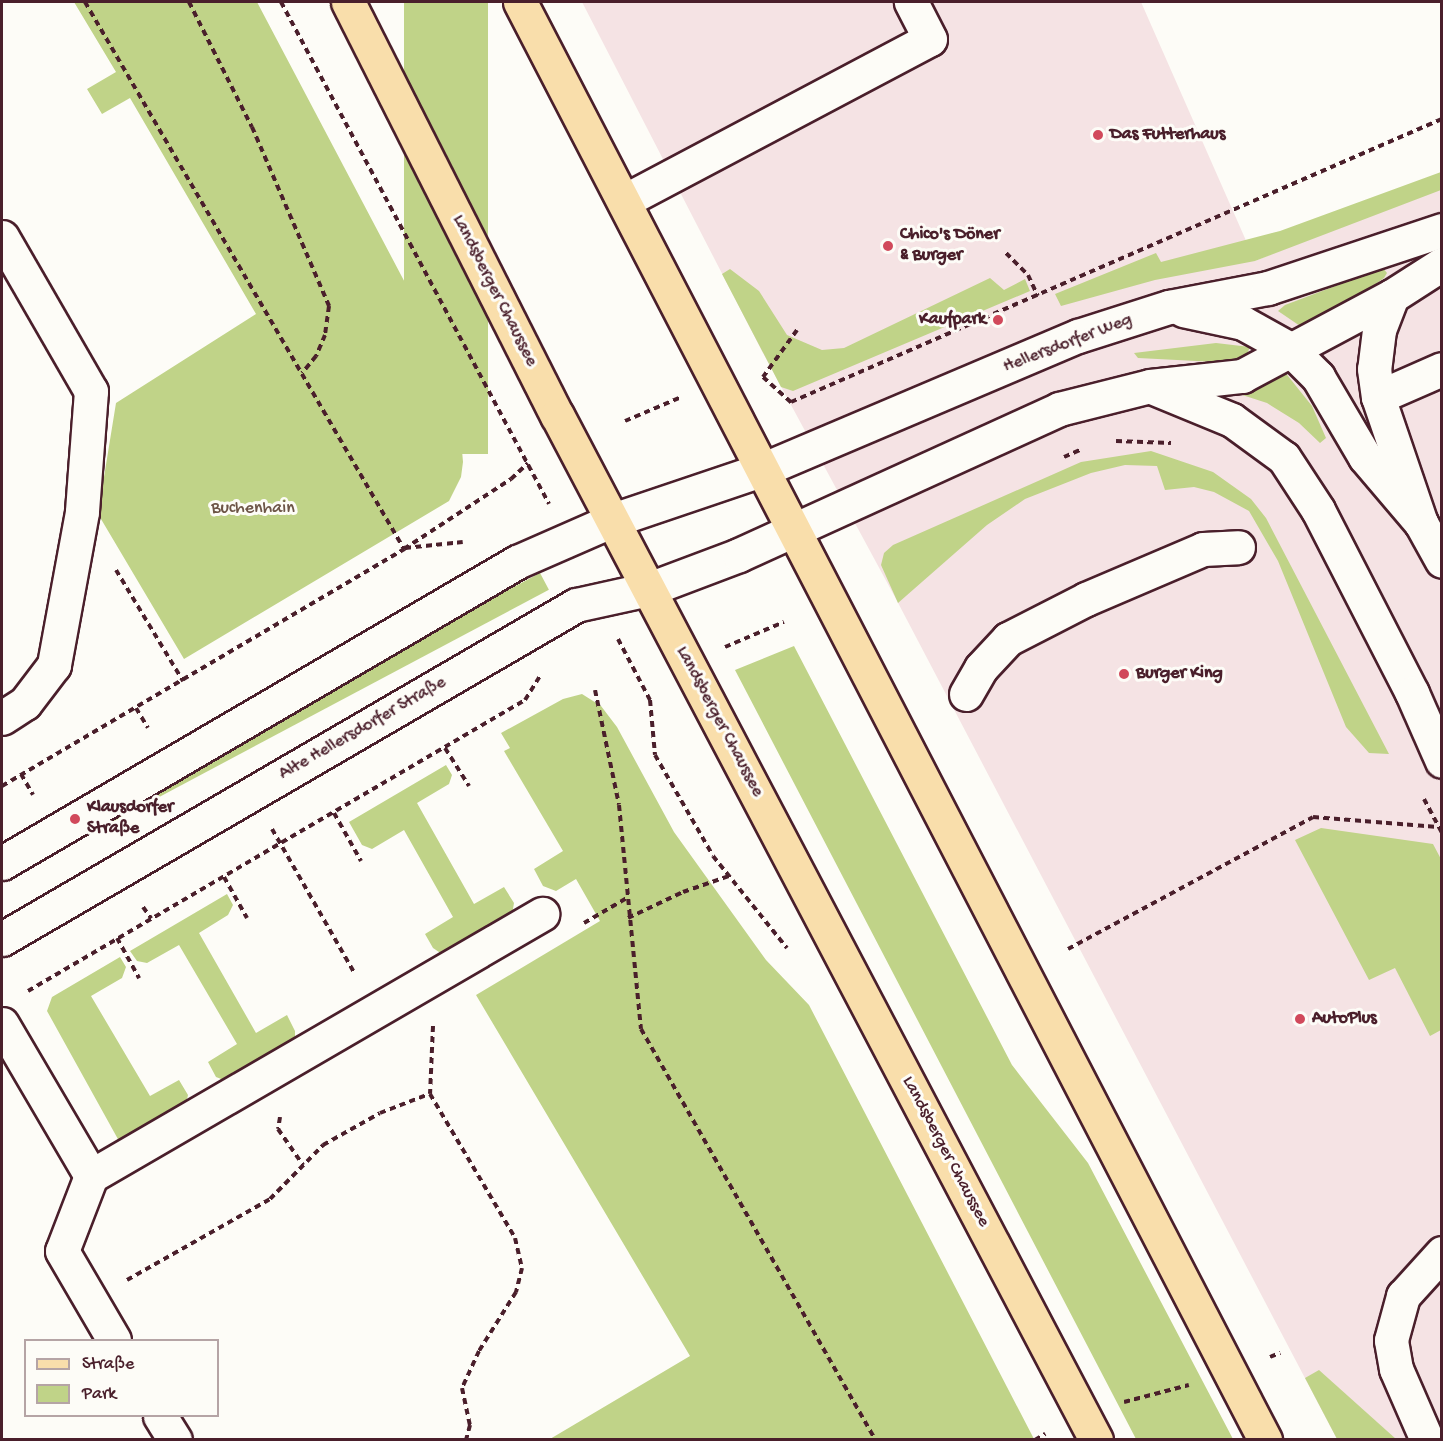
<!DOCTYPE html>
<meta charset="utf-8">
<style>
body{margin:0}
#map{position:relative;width:1443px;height:1441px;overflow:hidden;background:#fdfcf7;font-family:"Gochi Hand",sans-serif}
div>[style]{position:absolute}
.built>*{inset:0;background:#f5e3e4}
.green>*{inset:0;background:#c0d388;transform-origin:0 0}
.path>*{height:4px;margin-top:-2px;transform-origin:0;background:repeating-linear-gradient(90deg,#4a1f2b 0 6px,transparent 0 10.5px)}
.roads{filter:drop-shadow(2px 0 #4a1f2b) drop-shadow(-2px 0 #4a1f2b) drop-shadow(0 2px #4a1f2b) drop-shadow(0 -2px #4a1f2b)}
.minor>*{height:33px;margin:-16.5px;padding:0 16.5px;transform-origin:16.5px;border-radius:16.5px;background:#fdfcf7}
.major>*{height:33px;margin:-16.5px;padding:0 16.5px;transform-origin:16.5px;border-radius:16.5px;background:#f9deab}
.dots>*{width:16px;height:16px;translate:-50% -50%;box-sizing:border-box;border:3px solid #fdfcf7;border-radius:50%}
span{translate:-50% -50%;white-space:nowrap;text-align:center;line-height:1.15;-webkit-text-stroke:6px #fdfcf7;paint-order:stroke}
.poi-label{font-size:18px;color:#4a1f2b;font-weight:700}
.left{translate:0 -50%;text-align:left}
.right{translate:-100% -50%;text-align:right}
.street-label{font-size:18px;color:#4a1f2b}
.park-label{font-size:18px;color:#6d5547}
.frame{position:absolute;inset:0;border:3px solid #4a1f2b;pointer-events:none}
.legend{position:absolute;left:24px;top:1339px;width:195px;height:78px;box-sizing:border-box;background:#fdfcf7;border:2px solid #b5a4a5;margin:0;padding:8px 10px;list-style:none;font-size:18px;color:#4a1f2b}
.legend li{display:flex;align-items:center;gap:12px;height:30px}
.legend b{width:30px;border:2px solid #b5a4a5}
</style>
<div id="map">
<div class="built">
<i style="clip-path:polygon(582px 2px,1141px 2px,1255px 261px,1441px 185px,1441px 1439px,1337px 1439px,896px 599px,764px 355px)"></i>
</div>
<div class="green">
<i style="clip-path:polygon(74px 2px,257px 2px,430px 330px,442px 356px,459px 415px,463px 462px,461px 477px,449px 501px,184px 659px,98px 514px,116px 403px,256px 314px,130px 98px,102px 114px,87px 89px,116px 72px)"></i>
<i style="left:404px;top:2px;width:84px;height:452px"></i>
<i style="clip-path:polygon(1441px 172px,1441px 190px,1255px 261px,1155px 280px,1061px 306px,1055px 294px,1156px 253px,1161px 262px,1280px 231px)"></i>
<i style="clip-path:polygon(1383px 268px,1387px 273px,1384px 278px,1349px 303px,1303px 328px,1278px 311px,1285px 305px)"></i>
<i style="clip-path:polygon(730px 269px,759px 291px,787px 335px,822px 350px,844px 348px,990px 278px,1004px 290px,1025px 279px,1030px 291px,793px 391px,781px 387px,722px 274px)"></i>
<i style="clip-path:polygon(1216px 343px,1250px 347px,1247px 354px,1238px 358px,1216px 362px,1138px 358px,1134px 353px)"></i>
<i style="clip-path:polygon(1284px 371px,1312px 406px,1326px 438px,1320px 443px,1299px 423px,1267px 403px,1233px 392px)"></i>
<i style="clip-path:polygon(1151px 451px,1213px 472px,1251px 499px,1266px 518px,1389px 754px,1369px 753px,1346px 727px,1278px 561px,1249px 511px,1214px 492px,1194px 487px,1165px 490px,1157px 466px,1125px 465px,1091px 473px,1025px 499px,987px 525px,898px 603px,881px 565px,884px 553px,893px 545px,1081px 462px)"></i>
<i style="left:540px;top:573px;width:19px;height:593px;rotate:62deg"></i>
<i style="clip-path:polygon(794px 646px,1012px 1065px,1088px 1163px,1233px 1439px,1136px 1439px,735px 670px)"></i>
<i style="clip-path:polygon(582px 694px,601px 706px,617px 727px,674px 832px,766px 960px,809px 1005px,1034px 1439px,550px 1439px,690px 1356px,476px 995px,600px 921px,576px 879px,556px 891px,543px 886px,534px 869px,563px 851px,504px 751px,510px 748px,501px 733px,563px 699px)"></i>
<i style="clip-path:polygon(446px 765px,452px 775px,449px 784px,417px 803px,474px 904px,504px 887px,514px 903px,512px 915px,445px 956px,433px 948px,425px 934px,453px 917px,404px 830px,372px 849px,362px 845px,349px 822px)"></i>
<i style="clip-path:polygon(1321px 828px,1433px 844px,1442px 861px,1441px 1030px,1430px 1036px,1395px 968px,1369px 980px,1295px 840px)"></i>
<i style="clip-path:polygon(227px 894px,233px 905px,228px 915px,199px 933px,256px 1033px,287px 1015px,295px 1031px,295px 1043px,229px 1082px,216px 1077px,208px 1062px,237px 1044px,179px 945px,147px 963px,137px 961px,130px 951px)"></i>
<i style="clip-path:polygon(120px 957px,126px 967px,122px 978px,91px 996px,150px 1096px,179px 1080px,188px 1095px,185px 1108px,119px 1141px,47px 1011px,52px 997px)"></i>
<i style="clip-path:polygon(1319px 1370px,1396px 1439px,1337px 1439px,1305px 1378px)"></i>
</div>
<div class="path">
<i style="left:85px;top:2px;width:633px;rotate:59.75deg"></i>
<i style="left:189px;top:2px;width:140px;rotate:63.3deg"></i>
<i style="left:252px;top:127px;width:195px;rotate:66.7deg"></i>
<i style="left:329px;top:306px;width:29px;rotate:98deg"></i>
<i style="left:325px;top:335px;width:23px;rotate:113deg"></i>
<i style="left:316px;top:356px;width:22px;rotate:129deg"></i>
<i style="left:281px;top:2px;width:569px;rotate:61.9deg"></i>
<i style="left:1006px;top:253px;width:31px;rotate:45deg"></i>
<i style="left:1028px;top:275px;width:23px;rotate:65deg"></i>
<i style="left:797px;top:330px;width:58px;rotate:125.9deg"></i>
<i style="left:763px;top:377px;width:38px;rotate:42deg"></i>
<i style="left:791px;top:402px;width:710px;rotate:-23.5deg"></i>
<i style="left:625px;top:421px;width:59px;rotate:-23.1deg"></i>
<i style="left:1116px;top:441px;width:55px;rotate:2.1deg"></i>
<i style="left:1064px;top:457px;width:17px;rotate:-24deg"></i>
<i style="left:405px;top:548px;width:58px;rotate:-5.9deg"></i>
<i style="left:116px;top:570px;width:130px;rotate:58.9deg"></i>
<i style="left:618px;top:639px;width:69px;rotate:62.3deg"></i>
<i style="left:650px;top:700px;width:55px;rotate:84.8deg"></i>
<i style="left:655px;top:755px;width:116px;rotate:60.1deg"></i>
<i style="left:713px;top:856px;width:118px;rotate:51.2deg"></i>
<i style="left:725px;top:647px;width:64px;rotate:-23deg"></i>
<i style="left:595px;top:690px;width:117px;rotate:78.2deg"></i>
<i style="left:619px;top:805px;width:225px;rotate:84.4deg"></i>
<i style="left:641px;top:1029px;width:473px;rotate:60.3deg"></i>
<i style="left:136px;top:708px;width:23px;rotate:59deg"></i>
<i style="left:445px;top:748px;width:45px;rotate:57.7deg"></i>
<i style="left:21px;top:774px;width:24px;rotate:60deg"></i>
<i style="left:2px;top:786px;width:467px;rotate:-30.5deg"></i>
<i style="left:404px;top:549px;width:128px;rotate:-33.2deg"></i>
<i style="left:511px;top:479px;width:23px;rotate:-43deg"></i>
<i style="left:1424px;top:799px;width:38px;rotate:62deg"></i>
<i style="left:334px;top:813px;width:55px;rotate:60.6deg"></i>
<i style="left:272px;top:829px;width:167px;rotate:60.2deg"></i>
<i style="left:224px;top:877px;width:47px;rotate:60.7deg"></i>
<i style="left:143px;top:907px;width:14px;rotate:54deg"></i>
<i style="left:628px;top:918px;width:61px;rotate:-25.3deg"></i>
<i style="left:683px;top:892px;width:49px;rotate:-19.2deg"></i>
<i style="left:584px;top:923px;width:50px;rotate:-30.2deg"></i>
<i style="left:117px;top:938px;width:46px;rotate:61.2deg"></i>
<i style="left:1068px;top:949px;width:278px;rotate:-28.3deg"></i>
<i style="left:1313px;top:817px;width:125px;rotate:4.6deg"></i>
<i style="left:28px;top:991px;width:576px;rotate:-30.35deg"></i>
<i style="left:525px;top:700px;width:28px;rotate:-58deg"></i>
<i style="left:433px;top:1026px;width:68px;rotate:92.5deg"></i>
<i style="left:430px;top:1094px;width:167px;rotate:59.4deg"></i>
<i style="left:515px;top:1238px;width:31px;rotate:77deg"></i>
<i style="left:522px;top:1268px;width:25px;rotate:104deg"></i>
<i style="left:516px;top:1292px;width:70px;rotate:122.1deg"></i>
<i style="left:479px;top:1351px;width:41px;rotate:114.7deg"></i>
<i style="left:462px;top:1388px;width:38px;rotate:78deg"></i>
<i style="left:470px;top:1425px;width:16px;rotate:105deg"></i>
<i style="left:280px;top:1117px;width:12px;rotate:99deg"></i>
<i style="left:278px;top:1129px;width:44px;rotate:55.2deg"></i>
<i style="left:127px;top:1280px;width:164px;rotate:-29.5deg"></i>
<i style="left:270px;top:1199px;width:76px;rotate:-45.5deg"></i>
<i style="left:323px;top:1145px;width:65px;rotate:-29.3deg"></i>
<i style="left:380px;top:1113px;width:53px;rotate:-21.2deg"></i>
<i style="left:1270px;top:1357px;width:11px;rotate:-22deg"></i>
<i style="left:1124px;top:1402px;width:67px;rotate:-14.7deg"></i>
<i style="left:1035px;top:1440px;width:12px;rotate:-31deg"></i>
</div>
<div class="roads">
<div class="minor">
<i style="left:624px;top:201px;width:346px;rotate:-27.9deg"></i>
<i style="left:930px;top:39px;width:42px;rotate:-117.2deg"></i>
<i style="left:2px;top:237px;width:178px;rotate:60deg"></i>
<i style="left:91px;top:391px;width:121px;rotate:94.3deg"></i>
<i style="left:82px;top:512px;width:156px;rotate:100.4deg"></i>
<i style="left:54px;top:665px;width:48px;rotate:127.3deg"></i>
<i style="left:25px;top:703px;width:27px;rotate:147deg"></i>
<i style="left:1392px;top:296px;width:36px;rotate:111deg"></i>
<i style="left:1379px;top:330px;width:39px;rotate:97deg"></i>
<i style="left:1374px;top:369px;width:28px;rotate:82deg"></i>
<i style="left:1378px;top:397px;width:133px;rotate:71.2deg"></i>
<i style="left:1421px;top:523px;width:43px;rotate:61.1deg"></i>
<i style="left:1183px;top:310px;width:61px;rotate:12.2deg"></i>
<i style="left:1243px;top:323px;width:54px;rotate:29deg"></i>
<i style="left:1290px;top:349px;width:40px;rotate:45deg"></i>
<i style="left:1318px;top:377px;width:93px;rotate:59.6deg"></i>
<i style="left:1365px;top:457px;width:87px;rotate:49.7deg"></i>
<i style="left:1154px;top:388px;width:84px;rotate:22.3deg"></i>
<i style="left:1232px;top:420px;width:64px;rotate:36.2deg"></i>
<i style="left:1284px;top:458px;width:62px;rotate:56.8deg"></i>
<i style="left:1318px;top:510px;width:206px;rotate:62.8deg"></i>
<i style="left:1412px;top:693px;width:74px;rotate:66.2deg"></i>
<i style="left:1378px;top:397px;width:70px;rotate:-23.6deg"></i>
<i style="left:966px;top:694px;width:30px;rotate:-60deg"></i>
<i style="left:981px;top:668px;width:40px;rotate:-47deg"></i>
<i style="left:1008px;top:639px;width:88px;rotate:-27.1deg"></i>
<i style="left:1086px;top:599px;width:127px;rotate:-23.1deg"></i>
<i style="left:1203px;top:549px;width:35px;rotate:-3deg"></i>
<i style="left:2px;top:863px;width:597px;rotate:-30.3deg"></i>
<i style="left:517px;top:562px;width:105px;rotate:-23.6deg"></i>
<i style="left:613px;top:520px;width:159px;rotate:-18.7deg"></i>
<i style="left:764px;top:469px;width:341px;rotate:-23deg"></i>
<i style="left:1078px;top:336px;width:96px;rotate:-17.7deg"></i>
<i style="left:1169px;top:307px;width:101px;rotate:-10.9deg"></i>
<i style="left:1268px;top:288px;width:183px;rotate:-18.4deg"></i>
<i style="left:2px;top:939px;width:664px;rotate:-30.19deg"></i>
<i style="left:576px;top:605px;width:75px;rotate:-12.4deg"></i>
<i style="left:649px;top:589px;width:96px;rotate:-20.7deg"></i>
<i style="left:739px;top:555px;width:352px;rotate:-24.5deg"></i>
<i style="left:1059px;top:409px;width:94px;rotate:-14.2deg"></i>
<i style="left:1150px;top:386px;width:93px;rotate:-6.2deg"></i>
<i style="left:1242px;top:376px;width:170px;rotate:-28.1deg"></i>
<i style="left:1392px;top:296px;width:59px;rotate:-32.6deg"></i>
<i style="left:2px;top:1024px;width:176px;rotate:59.6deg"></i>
<i style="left:91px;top:1176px;width:522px;rotate:-30.15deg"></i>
<i style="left:91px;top:1176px;width:80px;rotate:111.1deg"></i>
<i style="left:62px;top:1251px;width:103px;rotate:59.7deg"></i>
<i style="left:160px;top:1416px;width:28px;rotate:58deg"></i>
<i style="left:1427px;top:1440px;width:77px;rotate:-113.6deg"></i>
<i style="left:1396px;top:1369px;width:29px;rotate:-100deg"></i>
<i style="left:1391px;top:1340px;width:46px;rotate:-74.7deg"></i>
<i style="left:1403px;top:1296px;width:58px;rotate:-47.8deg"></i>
</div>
<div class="major">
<i style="left:348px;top:2px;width:463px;rotate:63.2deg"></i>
<i style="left:557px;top:415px;width:1158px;rotate:62.26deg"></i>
<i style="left:520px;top:2px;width:1620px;rotate:62.61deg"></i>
</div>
</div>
<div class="dots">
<i style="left:1098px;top:135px;background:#d1495b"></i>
<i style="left:888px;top:246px;background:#d1495b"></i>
<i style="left:998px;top:320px;background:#d1495b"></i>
<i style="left:1124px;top:674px;background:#d1495b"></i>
<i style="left:75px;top:819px;background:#d1495b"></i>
<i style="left:1300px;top:1019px;background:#d1495b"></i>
</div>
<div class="poi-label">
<span class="left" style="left:1110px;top:135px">Das Futterhaus</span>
<span class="left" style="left:900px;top:246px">Chico's Döner<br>&amp; Burger</span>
<span class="right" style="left:986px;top:320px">Kaufpark</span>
<span class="left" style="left:1136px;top:674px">Burger King</span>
<span class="left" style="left:87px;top:819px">Klausdorfer<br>Straße</span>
<span class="left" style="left:1312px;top:1019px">AutoPlus</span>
</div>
<div class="street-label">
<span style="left:494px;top:291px;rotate:63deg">Landsberger Chaussee</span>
<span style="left:1068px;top:344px;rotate:-21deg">Hellersdorfer Weg</span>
<span style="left:719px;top:722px;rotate:62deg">Landsberger Chaussee</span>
<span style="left:363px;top:729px;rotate:-30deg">Alte Hellersdorfer Straße</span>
<span style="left:945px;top:1152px;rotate:62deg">Landsberger Chaussee</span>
</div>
<div class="park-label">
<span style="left:253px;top:509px">Buchenhain</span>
</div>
<div class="frame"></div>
<ul class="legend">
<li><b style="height:8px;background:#f9deab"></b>Straße</li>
<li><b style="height:16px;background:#c0d388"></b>Park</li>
</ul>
</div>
